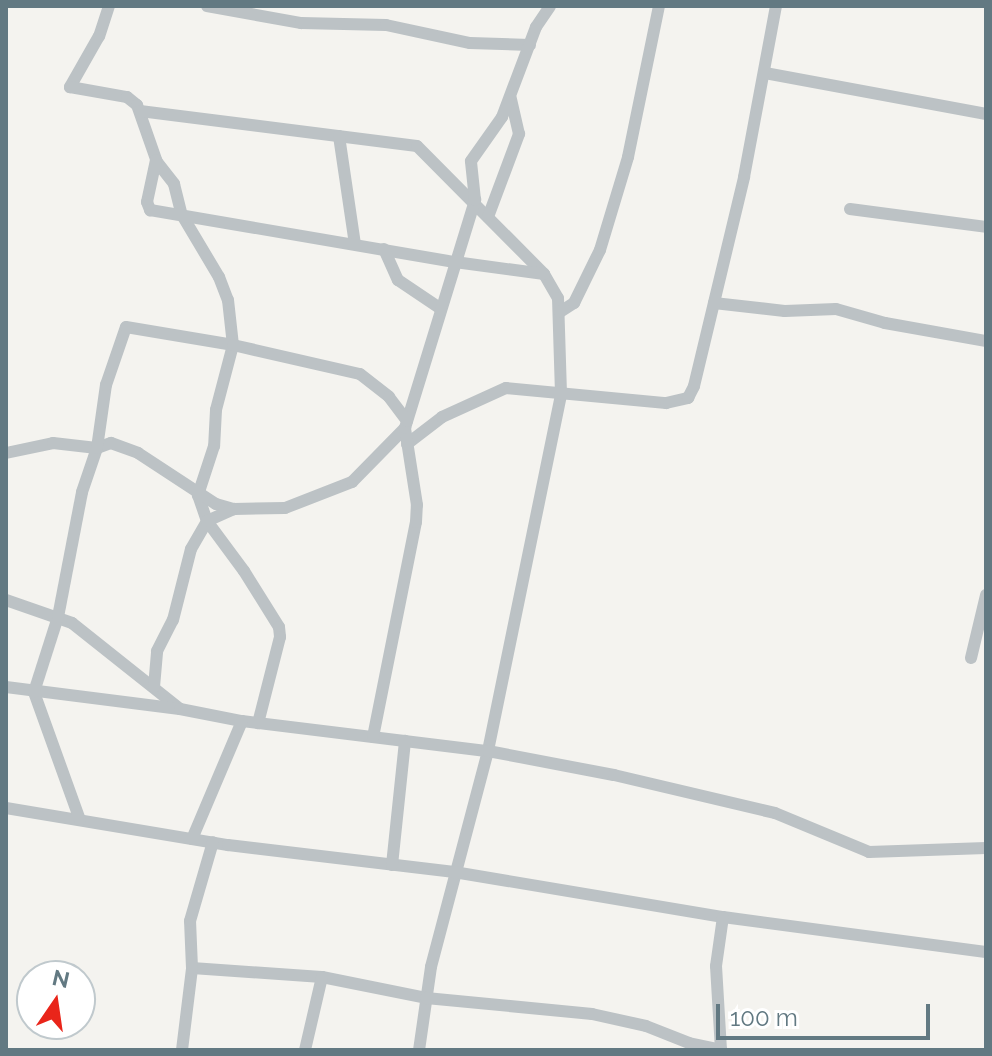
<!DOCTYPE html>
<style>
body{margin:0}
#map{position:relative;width:992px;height:1056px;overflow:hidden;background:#f4f3ef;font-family:Raleway,sans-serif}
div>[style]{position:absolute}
.minor>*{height:12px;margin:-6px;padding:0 6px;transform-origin:6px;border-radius:6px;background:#bcc2c5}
span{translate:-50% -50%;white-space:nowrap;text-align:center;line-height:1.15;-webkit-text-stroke:8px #fff;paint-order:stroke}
.frame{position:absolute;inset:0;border:8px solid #627982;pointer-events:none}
.north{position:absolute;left:16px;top:960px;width:80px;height:80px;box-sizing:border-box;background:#fff;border:2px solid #c0c9cd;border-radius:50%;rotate:13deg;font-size:22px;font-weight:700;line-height:32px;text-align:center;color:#627982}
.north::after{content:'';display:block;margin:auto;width:28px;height:36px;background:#e9251a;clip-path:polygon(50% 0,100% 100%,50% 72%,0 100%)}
.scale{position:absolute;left:716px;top:1004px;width:214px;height:36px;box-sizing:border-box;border:4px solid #627982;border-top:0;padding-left:10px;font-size:24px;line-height:28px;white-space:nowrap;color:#627982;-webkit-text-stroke:6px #fff;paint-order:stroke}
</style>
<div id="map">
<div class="minor">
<i style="left:109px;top:6px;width:32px;rotate:108deg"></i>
<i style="left:99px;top:36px;width:59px;rotate:119.6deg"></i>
<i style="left:70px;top:87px;width:58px;rotate:10deg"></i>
<i style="left:127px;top:97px;width:13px;rotate:39deg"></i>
<i style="left:137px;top:105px;width:60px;rotate:70.7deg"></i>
<i style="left:157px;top:162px;width:28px;rotate:52deg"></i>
<i style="left:174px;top:184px;width:32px;rotate:76deg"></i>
<i style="left:182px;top:215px;width:72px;rotate:59.2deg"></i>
<i style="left:219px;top:277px;width:25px;rotate:69deg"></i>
<i style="left:228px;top:300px;width:45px;rotate:83.7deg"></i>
<i style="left:233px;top:345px;width:67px;rotate:104.7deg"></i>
<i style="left:216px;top:410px;width:36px;rotate:93deg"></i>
<i style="left:214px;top:446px;width:52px;rotate:108.1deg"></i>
<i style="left:198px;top:495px;width:28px;rotate:71deg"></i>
<i style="left:207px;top:521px;width:62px;rotate:53.5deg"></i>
<i style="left:244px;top:571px;width:66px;rotate:58deg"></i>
<i style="left:279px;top:627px;width:10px;rotate:84deg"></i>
<i style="left:280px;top:637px;width:89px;rotate:104.3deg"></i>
<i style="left:207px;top:6px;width:96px;rotate:10.3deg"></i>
<i style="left:301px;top:23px;width:85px;rotate:1.3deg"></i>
<i style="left:386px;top:25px;width:86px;rotate:12.1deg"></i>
<i style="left:470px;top:43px;width:60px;rotate:1.9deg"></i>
<i style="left:765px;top:73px;width:225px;rotate:10.5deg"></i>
<i style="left:140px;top:111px;width:279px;rotate:7.2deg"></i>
<i style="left:417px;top:146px;width:180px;rotate:45.2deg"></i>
<i style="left:544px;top:274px;width:28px;rotate:60deg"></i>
<i style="left:558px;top:298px;width:97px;rotate:88.2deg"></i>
<i style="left:561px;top:395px;width:363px;rotate:101.6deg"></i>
<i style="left:488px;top:751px;width:223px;rotate:104.8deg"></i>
<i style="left:431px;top:967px;width:84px;rotate:98.2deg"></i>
<i style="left:339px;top:136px;width:109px;rotate:81.6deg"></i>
<i style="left:156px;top:160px;width:43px;rotate:102.1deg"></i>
<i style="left:147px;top:202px;width:9px;rotate:69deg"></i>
<i style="left:150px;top:210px;width:309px;rotate:9.7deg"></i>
<i style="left:455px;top:262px;width:90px;rotate:7.7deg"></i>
<i style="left:850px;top:209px;width:137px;rotate:7.5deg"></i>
<i style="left:488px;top:217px;width:89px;rotate:-69.5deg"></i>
<i style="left:519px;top:134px;width:37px;rotate:-103deg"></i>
<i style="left:384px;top:249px;width:34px;rotate:66deg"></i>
<i style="left:398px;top:280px;width:52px;rotate:34deg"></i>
<i style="left:714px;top:303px;width:71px;rotate:6.4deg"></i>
<i style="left:785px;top:311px;width:51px;rotate:-2.2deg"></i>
<i style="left:836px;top:309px;width:51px;rotate:15.9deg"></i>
<i style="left:885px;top:323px;width:103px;rotate:10.1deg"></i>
<i style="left:560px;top:312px;width:17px;rotate:-33deg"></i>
<i style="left:574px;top:303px;width:59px;rotate:-63.9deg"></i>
<i style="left:600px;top:250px;width:97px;rotate:-73.2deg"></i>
<i style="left:628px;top:157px;width:154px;rotate:-78.4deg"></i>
<i style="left:407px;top:444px;width:44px;rotate:-37.6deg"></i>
<i style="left:442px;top:417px;width:70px;rotate:-24.4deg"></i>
<i style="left:506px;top:388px;width:161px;rotate:5.4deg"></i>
<i style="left:666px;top:403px;width:23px;rotate:-13deg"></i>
<i style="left:688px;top:398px;width:13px;rotate:-63deg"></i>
<i style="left:694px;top:386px;width:215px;rotate:-76.5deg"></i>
<i style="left:744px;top:177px;width:174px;rotate:-79.4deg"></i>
<i style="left:6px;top:453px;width:48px;rotate:-12deg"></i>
<i style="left:53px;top:443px;width:44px;rotate:6.5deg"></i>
<i style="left:97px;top:448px;width:15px;rotate:-20deg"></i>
<i style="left:111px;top:443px;width:29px;rotate:20deg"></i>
<i style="left:138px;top:453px;width:93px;rotate:33.2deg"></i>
<i style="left:216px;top:504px;width:19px;rotate:16deg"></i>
<i style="left:234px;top:509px;width:51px;rotate:-1.1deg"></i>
<i style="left:285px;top:508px;width:72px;rotate:-21.2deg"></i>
<i style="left:352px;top:482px;width:76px;rotate:-45.5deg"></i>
<i style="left:6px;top:600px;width:70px;rotate:19.2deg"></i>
<i style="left:72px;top:623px;width:138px;rotate:38.5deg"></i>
<i style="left:971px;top:658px;width:65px;rotate:-76.6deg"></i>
<i style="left:6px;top:687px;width:175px;rotate:7.2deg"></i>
<i style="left:180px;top:709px;width:63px;rotate:11deg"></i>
<i style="left:242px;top:721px;width:248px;rotate:7deg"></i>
<i style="left:488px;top:751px;width:128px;rotate:10.8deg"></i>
<i style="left:614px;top:775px;width:165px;rotate:13.3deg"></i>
<i style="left:775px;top:813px;width:102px;rotate:22.5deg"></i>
<i style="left:869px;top:852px;width:117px;rotate:-2deg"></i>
<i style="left:154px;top:687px;width:36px;rotate:-85deg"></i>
<i style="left:157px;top:651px;width:35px;rotate:-63deg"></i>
<i style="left:173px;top:620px;width:73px;rotate:-75.8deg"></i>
<i style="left:191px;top:549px;width:32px;rotate:-60deg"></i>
<i style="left:207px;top:521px;width:30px;rotate:-24deg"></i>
<i style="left:373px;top:737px;width:219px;rotate:-78.7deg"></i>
<i style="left:416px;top:522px;width:17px;rotate:-87deg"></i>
<i style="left:417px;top:505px;width:78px;rotate:-98.9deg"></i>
<i style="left:405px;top:428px;width:239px;rotate:-72.9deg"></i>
<i style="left:475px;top:200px;width:39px;rotate:-96deg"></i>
<i style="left:471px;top:161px;width:54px;rotate:-54.8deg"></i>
<i style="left:502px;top:117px;width:96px;rotate:-69.3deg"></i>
<i style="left:536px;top:27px;width:25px;rotate:-56deg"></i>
<i style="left:6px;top:808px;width:225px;rotate:9.5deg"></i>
<i style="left:228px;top:845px;width:228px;rotate:6.8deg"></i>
<i style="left:454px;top:872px;width:273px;rotate:9.5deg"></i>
<i style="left:723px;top:917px;width:265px;rotate:7.6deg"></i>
<i style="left:80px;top:820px;width:136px;rotate:-109.8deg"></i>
<i style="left:34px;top:692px;width:79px;rotate:-72.3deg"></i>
<i style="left:58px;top:617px;width:127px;rotate:-79.1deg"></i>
<i style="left:82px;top:492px;width:46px;rotate:-71.2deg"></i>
<i style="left:97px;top:448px;width:64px;rotate:-81.9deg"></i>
<i style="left:106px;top:385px;width:61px;rotate:-71deg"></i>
<i style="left:126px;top:327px;width:109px;rotate:9.5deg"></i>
<i style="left:233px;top:345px;width:130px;rotate:12.9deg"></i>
<i style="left:360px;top:374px;width:37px;rotate:38deg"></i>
<i style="left:389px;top:397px;width:30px;rotate:53deg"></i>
<i style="left:192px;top:839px;width:128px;rotate:-67deg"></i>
<i style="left:392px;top:865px;width:125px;rotate:-84deg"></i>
<i style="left:192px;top:968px;width:130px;rotate:4deg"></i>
<i style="left:322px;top:977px;width:106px;rotate:11.4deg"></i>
<i style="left:426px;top:998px;width:167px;rotate:5.5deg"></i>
<i style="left:592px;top:1014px;width:55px;rotate:12.5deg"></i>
<i style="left:646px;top:1026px;width:46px;rotate:21.6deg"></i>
<i style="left:689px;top:1043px;width:33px;rotate:12deg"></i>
<i style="left:182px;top:1050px;width:83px;rotate:-83deg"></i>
<i style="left:192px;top:968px;width:47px;rotate:-92.4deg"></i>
<i style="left:190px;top:921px;width:82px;rotate:-73.8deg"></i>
<i style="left:305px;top:1050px;width:75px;rotate:-76.9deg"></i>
<i style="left:721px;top:1050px;width:84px;rotate:-93.4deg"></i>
<i style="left:716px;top:966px;width:49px;rotate:-81.9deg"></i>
</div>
<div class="frame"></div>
<div class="north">N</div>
<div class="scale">100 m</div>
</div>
